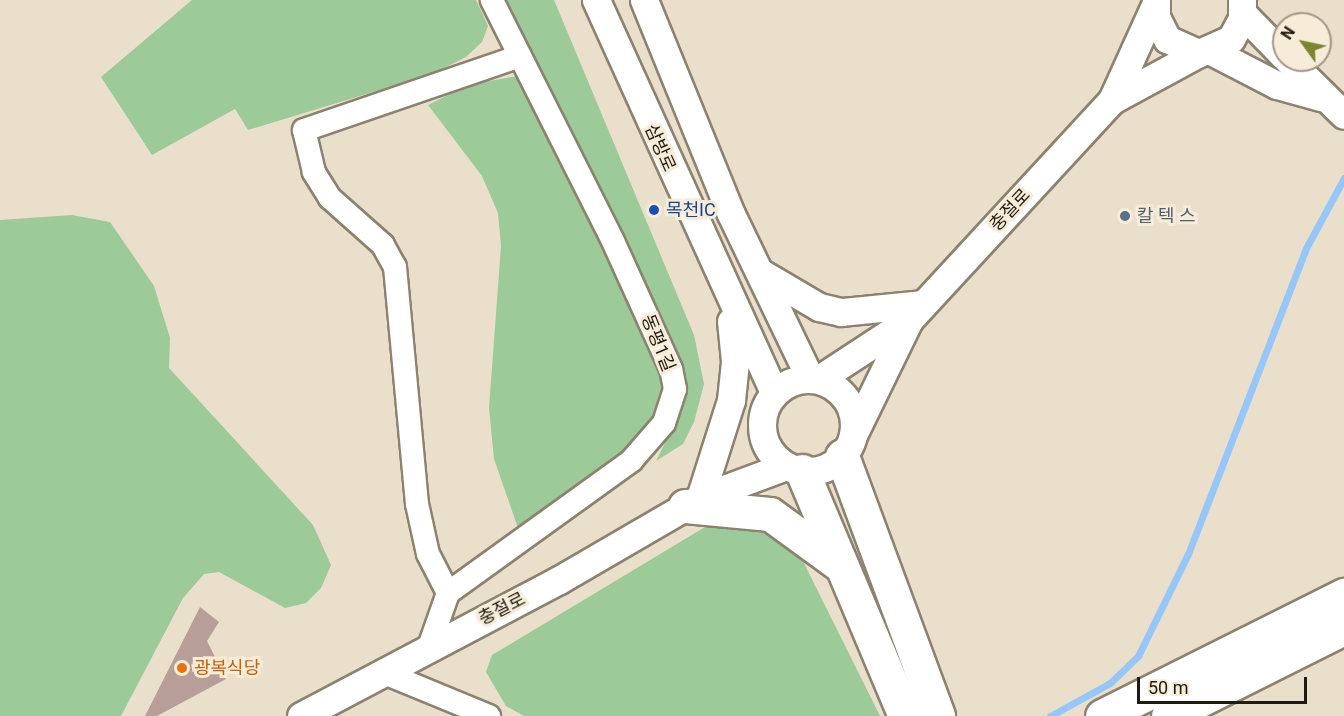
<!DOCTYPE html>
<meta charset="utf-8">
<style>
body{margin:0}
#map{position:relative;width:1344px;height:716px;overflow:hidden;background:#eadfcb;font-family:Roboto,"Noto Sans KR",sans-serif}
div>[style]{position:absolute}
.green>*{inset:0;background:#9cca98}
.stream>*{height:7px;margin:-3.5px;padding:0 3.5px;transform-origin:3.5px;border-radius:3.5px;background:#97c7fa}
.building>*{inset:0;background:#b79e99}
.roads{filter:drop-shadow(2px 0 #8b826f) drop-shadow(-2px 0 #8b826f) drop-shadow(0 2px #8b826f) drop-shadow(0 -2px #8b826f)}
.minor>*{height:22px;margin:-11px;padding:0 11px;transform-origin:11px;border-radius:11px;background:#fff}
.tertiary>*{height:27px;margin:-13.5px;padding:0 13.5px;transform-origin:13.5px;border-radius:13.5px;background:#fff}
.tertiary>.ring{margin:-13.5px;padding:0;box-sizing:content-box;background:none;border:27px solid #fff;border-radius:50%}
.trunk>*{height:33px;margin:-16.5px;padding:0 16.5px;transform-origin:16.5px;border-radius:16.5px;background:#fff}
.motorway>*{height:33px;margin:-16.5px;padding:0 16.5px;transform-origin:16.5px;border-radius:16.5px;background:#fff}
.dots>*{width:16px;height:16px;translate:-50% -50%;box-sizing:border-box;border:3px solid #f7ecd8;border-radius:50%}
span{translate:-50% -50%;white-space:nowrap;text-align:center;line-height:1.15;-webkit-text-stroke:6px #f7ecd8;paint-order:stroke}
.street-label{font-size:18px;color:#1f1b13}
.transit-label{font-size:18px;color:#164399}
.left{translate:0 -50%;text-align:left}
.service-label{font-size:18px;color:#4e5e75}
.food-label{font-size:18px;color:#c56008}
.north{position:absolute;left:1272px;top:12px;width:60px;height:60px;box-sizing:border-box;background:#f7ecd8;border:2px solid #a19889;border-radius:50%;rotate:303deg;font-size:16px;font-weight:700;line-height:24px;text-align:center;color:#1f1b13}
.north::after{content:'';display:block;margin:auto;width:21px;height:27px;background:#7e8530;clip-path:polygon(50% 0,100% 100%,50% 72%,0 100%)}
.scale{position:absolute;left:1137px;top:677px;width:170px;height:27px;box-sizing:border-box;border:3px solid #1f1b13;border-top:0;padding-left:8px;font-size:18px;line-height:21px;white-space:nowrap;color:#1f1b13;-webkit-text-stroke:4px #f7ecd8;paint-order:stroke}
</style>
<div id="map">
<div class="green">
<i style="clip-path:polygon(192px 0,476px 0,488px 26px,482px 42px,466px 57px,432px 74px,248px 130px,235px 109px,152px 155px,101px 77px)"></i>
<i style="clip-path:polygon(506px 0,554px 0,694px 335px,704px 384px,694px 422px,683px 444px,656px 461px,677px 419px,682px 392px)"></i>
<i style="clip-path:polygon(517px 76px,662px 361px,665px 390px,656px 417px,631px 448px,518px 528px,494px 459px,489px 408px,501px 246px,498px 213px,482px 176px,428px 105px,468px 85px)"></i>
<i style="clip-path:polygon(72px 215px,110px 222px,154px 286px,170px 338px,169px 368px,313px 525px,331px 565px,321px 588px,306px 603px,285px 608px,219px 572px,204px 574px,183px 598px,121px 716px,0 716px,0 220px)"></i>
<i style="clip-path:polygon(725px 515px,790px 535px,880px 716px,524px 716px,506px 706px,486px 672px,492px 655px)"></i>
</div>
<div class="stream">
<i style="left:1050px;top:716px;width:68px;rotate:-28.8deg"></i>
<i style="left:1110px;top:683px;width:39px;rotate:-44deg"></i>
<i style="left:1138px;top:656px;width:114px;rotate:-63.9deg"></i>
<i style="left:1188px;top:554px;width:326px;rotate:-68.9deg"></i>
<i style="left:1305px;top:250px;width:82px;rotate:-61.6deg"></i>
</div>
<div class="building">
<i style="clip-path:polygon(200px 607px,219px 622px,207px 641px,226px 679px,157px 716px,145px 716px)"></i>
</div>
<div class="roads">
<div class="minor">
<i style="left:448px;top:593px;width:44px;rotate:-117.1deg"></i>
<i style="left:428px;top:554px;width:51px;rotate:-102.4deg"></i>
<i style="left:417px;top:504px;width:238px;rotate:-95.3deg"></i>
<i style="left:395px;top:267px;width:25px;rotate:-119deg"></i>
<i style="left:383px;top:245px;width:71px;rotate:-138.4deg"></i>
<i style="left:330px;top:198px;width:31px;rotate:-122deg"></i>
<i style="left:314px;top:172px;width:43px;rotate:-103.4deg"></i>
<i style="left:304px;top:130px;width:228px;rotate:-18.9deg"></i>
<i style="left:429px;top:647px;width:57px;rotate:-70.6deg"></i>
<i style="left:448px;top:593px;width:226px;rotate:-35.8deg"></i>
<i style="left:631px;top:461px;width:50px;rotate:-49deg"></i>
<i style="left:664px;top:423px;width:36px;rotate:-72deg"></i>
<i style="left:675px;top:389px;width:20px;rotate:-101deg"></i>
<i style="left:671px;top:369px;width:141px;rotate:-114.4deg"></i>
<i style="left:613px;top:241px;width:270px;rotate:-116.7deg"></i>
<i style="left:382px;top:672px;width:116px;rotate:22.4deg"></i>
</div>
<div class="tertiary">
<i style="left:596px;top:0;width:431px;rotate:65.6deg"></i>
<i style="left:644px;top:0;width:231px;rotate:67.9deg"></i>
<i style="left:731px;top:214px;width:182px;rotate:64.3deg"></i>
<i style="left:1156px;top:0;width:17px;rotate:90deg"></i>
<i style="left:1156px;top:17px;width:25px;rotate:63deg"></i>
<i style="left:1167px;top:39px;width:35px;rotate:24deg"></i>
<i style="left:1199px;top:53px;width:35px;rotate:-24deg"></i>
<i style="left:1231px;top:39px;width:24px;rotate:-62deg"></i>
<i style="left:1242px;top:18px;width:18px;rotate:-90deg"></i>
<i style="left:1243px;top:14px;width:59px;rotate:45.7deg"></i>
<i style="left:1211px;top:51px;width:74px;rotate:27.3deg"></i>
<i style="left:1277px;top:85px;width:45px;rotate:15.6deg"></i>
<i style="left:1288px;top:60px;width:78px;rotate:44.5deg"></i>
<i style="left:1112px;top:100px;width:99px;rotate:-28.4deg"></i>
<i style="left:761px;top:273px;width:67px;rotate:30.4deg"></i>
<i style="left:819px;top:307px;width:23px;rotate:13deg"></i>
<i style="left:841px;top:312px;width:82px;rotate:-5.6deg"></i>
<i class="ring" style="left:762px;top:379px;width:65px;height:65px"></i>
<i style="left:819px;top:379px;width:108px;rotate:-33.2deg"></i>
<i style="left:909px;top:320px;width:299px;rotate:-47.3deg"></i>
<i style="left:1112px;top:100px;width:104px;rotate:-65.6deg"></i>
<i style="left:853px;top:435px;width:128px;rotate:-64deg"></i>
<i style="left:700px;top:498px;width:103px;rotate:-72.4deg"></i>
<i style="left:731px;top:400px;width:39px;rotate:-84deg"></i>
<i style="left:735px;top:361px;width:40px;rotate:-95.7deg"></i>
<i style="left:301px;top:716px;width:292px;rotate:-27.8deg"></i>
<i style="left:559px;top:580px;width:163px;rotate:-30.2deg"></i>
<i style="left:700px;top:498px;width:92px;rotate:-20.4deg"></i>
</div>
<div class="trunk">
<i style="left:1102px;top:716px;width:271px;rotate:-26.6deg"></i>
<i style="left:1168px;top:716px;width:197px;rotate:-26.6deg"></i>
</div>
<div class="motorway">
<i style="left:842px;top:456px;width:277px;rotate:69.7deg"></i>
<i style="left:802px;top:471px;width:266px;rotate:67.2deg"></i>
<i style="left:685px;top:506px;width:85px;rotate:5.4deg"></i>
<i style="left:770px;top:514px;width:87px;rotate:36.1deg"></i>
</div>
</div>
<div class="dots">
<i style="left:654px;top:210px;background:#1a4fb4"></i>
<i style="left:1125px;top:216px;background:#5c6f8a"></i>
<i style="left:182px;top:668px;background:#e8710a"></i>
</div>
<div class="street-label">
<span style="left:660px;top:148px;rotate:66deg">삼방로</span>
<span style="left:1010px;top:210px;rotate:-47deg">충절로</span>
<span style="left:658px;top:343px;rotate:68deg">동평1길</span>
<span style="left:502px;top:609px;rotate:-27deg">충절로</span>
</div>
<div class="transit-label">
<span class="left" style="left:666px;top:210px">목천IC</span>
</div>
<div class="service-label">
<span class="left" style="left:1137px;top:216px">칼 텍 스</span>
</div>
<div class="food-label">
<span class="left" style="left:194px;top:668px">광복식당</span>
</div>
<div class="north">N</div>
<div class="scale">50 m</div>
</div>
